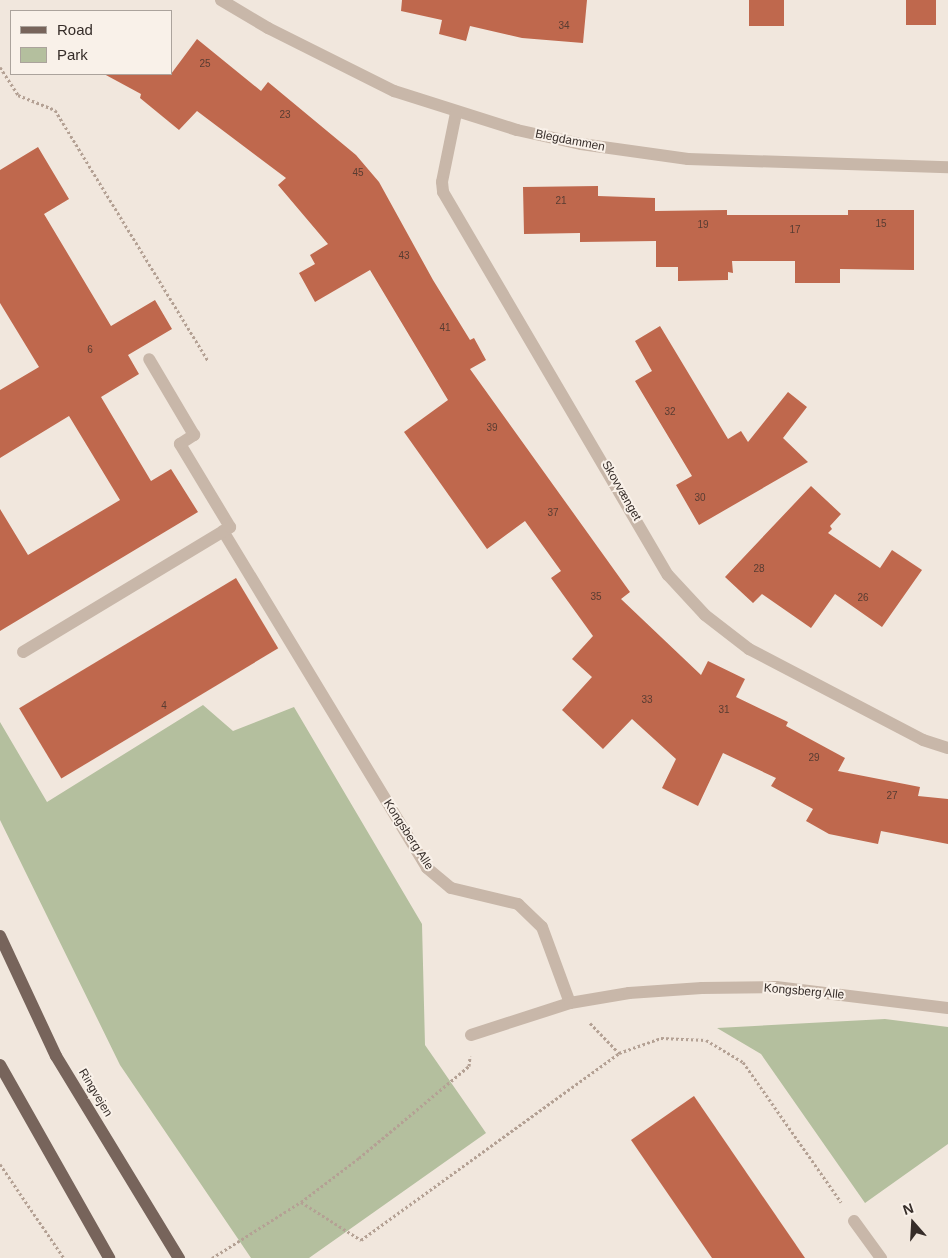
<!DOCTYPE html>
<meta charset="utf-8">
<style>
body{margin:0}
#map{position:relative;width:948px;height:1258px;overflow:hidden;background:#f1e7dd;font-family:Helvetica,sans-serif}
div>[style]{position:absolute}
.green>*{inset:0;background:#b4bf9e}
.building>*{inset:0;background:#bf684d;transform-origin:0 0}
.path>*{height:3px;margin-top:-1.5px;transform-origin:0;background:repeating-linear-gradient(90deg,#b4a194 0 2.5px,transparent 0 5px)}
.minor>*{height:12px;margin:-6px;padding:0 6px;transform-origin:6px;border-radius:6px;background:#c8b7a9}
.major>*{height:12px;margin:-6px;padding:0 6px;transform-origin:6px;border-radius:6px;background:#77645b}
span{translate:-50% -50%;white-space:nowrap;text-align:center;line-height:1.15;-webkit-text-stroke:4px #f9f1e9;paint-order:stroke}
.number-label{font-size:10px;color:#583c32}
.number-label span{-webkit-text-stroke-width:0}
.street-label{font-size:12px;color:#362d29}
.legend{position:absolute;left:10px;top:10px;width:162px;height:65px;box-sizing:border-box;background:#f9f1e9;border:1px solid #aba39c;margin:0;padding:6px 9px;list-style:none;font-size:15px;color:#362d29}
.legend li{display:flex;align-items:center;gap:10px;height:25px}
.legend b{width:25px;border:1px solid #aba39c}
.north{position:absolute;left:888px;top:1198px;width:50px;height:50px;-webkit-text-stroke:4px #f9f1e9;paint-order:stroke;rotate:341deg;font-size:14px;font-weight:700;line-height:20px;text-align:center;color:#362d29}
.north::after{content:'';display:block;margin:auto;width:18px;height:22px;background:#362d29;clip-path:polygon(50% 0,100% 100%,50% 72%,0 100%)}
</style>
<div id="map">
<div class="green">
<i style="clip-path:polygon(203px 705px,233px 731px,294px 707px,422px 924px,425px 1045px,486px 1133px,309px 1258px,251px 1258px,120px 1065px,0 820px,0 722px,47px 802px)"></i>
<i style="clip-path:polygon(885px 1019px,948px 1027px,948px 1144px,865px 1203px,761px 1054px,717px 1028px)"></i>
</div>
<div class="building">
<i style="clip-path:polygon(402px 0,587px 0,583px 43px,522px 38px,470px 26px,466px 41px,439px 34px,442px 20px,401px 11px)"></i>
<i style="left:749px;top:0;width:35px;height:26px"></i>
<i style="left:906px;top:0;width:30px;height:25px"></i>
<i style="clip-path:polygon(197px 39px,261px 91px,268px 82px,356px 155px,379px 182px,433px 280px,470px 340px,474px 338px,486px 360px,470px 369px,630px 592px,621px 599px,701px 675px,708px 661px,745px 679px,736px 697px,788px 722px,786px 726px,845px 758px,838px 771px,920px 787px,918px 796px,948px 799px,948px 844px,881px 831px,878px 844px,829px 834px,806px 821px,813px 809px,771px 786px,776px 778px,723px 753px,698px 806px,662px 788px,676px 759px,632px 719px,603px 749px,562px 710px,592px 677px,572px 659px,593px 636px,551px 578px,561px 571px,525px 521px,487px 549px,404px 432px,448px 400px,370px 270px,315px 302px,299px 273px,315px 264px,310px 255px,328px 244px,278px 185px,286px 178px,197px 111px,179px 130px,140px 98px,141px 94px,104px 74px,171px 74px)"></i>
<i style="clip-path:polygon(38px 147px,69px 199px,44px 214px,111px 326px,155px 300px,172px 329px,128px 355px,139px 374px,101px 397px,151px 481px,171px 469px,198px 512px,0 631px,0 509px,28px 555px,120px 500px,69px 416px,0 458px,0 390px,39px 367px,0 303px,0 170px)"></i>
<i style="clip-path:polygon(598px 186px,598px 196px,655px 198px,655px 211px,727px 210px,727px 215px,848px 215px,848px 210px,914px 210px,914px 270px,840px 269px,840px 283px,795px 283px,795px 261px,732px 261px,733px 273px,728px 272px,728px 280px,678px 281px,678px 267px,656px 267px,656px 241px,580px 242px,580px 233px,524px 234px,523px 187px)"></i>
<i style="clip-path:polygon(660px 326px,728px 439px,741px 431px,748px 442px,788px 392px,807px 407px,783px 438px,808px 462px,699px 525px,676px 485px,692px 476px,635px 381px,652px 371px,635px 341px)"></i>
<i style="clip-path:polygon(811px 486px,841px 514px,830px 526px,832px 529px,828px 533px,880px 568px,892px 550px,922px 570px,882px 627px,835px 594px,811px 628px,762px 594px,753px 603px,725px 577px)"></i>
<i style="left:236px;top:578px;width:82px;height:253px;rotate:59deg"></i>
<i style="clip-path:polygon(694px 1096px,805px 1258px,712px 1258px,631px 1140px)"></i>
</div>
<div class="path">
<i style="left:0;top:67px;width:33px;rotate:57deg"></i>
<i style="left:18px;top:95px;width:40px;rotate:22deg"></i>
<i style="left:55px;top:110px;width:294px;rotate:58.6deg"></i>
<i style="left:590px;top:1023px;width:42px;rotate:46deg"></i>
<i style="left:0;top:1164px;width:114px;rotate:55.8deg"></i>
<i style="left:301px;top:1202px;width:71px;rotate:32.3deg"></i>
<i style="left:361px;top:1240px;width:319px;rotate:-35.9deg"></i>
<i style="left:619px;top:1053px;width:45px;rotate:-19.7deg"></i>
<i style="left:661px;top:1038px;width:45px;rotate:2.5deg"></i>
<i style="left:706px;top:1040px;width:43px;rotate:30.7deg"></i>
<i style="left:743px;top:1062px;width:171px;rotate:55deg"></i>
<i style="left:212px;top:1258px;width:105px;rotate:-32.2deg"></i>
<i style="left:301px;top:1202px;width:73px;rotate:-37.2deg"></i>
<i style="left:359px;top:1158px;width:143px;rotate:-39.9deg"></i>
<i style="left:469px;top:1066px;width:10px;rotate:-84deg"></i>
</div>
<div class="minor">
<i style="left:221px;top:0;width:55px;rotate:30.8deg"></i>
<i style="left:268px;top:28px;width:141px;rotate:26.6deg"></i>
<i style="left:394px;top:91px;width:129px;rotate:17.6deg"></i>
<i style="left:517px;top:130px;width:66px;rotate:12.3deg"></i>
<i style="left:581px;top:144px;width:108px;rotate:8deg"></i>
<i style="left:688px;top:159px;width:260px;rotate:1.8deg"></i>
<i style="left:456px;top:113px;width:70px;rotate:101.5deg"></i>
<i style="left:442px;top:182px;width:10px;rotate:84deg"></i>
<i style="left:443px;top:192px;width:444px;rotate:59.6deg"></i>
<i style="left:668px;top:575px;width:54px;rotate:47.2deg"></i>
<i style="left:705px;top:615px;width:56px;rotate:37.7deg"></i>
<i style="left:749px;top:649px;width:196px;rotate:27.6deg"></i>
<i style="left:923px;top:740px;width:26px;rotate:18deg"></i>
<i style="left:223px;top:531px;width:394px;rotate:58.8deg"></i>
<i style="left:427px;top:868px;width:31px;rotate:40deg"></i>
<i style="left:451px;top:888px;width:69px;rotate:13.4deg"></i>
<i style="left:518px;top:904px;width:33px;rotate:44deg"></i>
<i style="left:542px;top:927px;width:81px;rotate:69.8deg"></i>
<i style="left:23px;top:652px;width:242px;rotate:-31.1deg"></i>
<i style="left:230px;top:527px;width:97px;rotate:-121.1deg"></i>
<i style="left:180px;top:444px;width:17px;rotate:-33deg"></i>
<i style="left:194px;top:435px;width:88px;rotate:-120.6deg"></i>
<i style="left:471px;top:1035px;width:104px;rotate:-17.9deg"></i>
<i style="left:570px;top:1003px;width:60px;rotate:-9.6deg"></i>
<i style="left:629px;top:993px;width:73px;rotate:-3.9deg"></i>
<i style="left:702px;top:988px;width:74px;rotate:-0.8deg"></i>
<i style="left:776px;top:987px;width:173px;rotate:7deg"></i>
<i style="left:854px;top:1221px;width:46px;rotate:53.9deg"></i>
</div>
<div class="major">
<i style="left:0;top:936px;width:132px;rotate:65deg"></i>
<i style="left:56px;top:1056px;width:237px;rotate:58.7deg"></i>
<i style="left:0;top:1065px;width:222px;rotate:60.5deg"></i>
</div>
<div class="number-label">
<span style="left:564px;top:26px">34</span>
<span style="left:205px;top:64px">25</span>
<span style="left:285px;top:115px">23</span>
<span style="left:358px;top:173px">45</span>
<span style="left:561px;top:201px">21</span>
<span style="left:881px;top:224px">15</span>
<span style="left:703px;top:225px">19</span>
<span style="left:795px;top:230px">17</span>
<span style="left:404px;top:256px">43</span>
<span style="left:445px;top:328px">41</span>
<span style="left:90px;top:350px">6</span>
<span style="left:670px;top:412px">32</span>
<span style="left:492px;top:428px">39</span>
<span style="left:700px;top:498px">30</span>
<span style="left:553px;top:513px">37</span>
<span style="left:759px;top:569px">28</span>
<span style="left:596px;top:597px">35</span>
<span style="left:863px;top:598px">26</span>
<span style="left:647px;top:700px">33</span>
<span style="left:164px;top:706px">4</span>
<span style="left:724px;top:710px">31</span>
<span style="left:814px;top:758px">29</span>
<span style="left:892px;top:796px">27</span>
</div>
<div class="street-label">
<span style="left:570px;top:141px;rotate:11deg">Blegdammen</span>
<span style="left:621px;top:491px;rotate:60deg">Skovvænget</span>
<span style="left:408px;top:835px;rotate:57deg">Kongsberg Alle</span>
<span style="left:804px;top:992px;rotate:5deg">Kongsberg Alle</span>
<span style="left:95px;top:1093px;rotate:59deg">Ringvejen</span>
</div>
<ul class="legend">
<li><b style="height:6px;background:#77645b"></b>Road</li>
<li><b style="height:14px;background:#b4bf9e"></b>Park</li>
</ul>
<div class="north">N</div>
</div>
